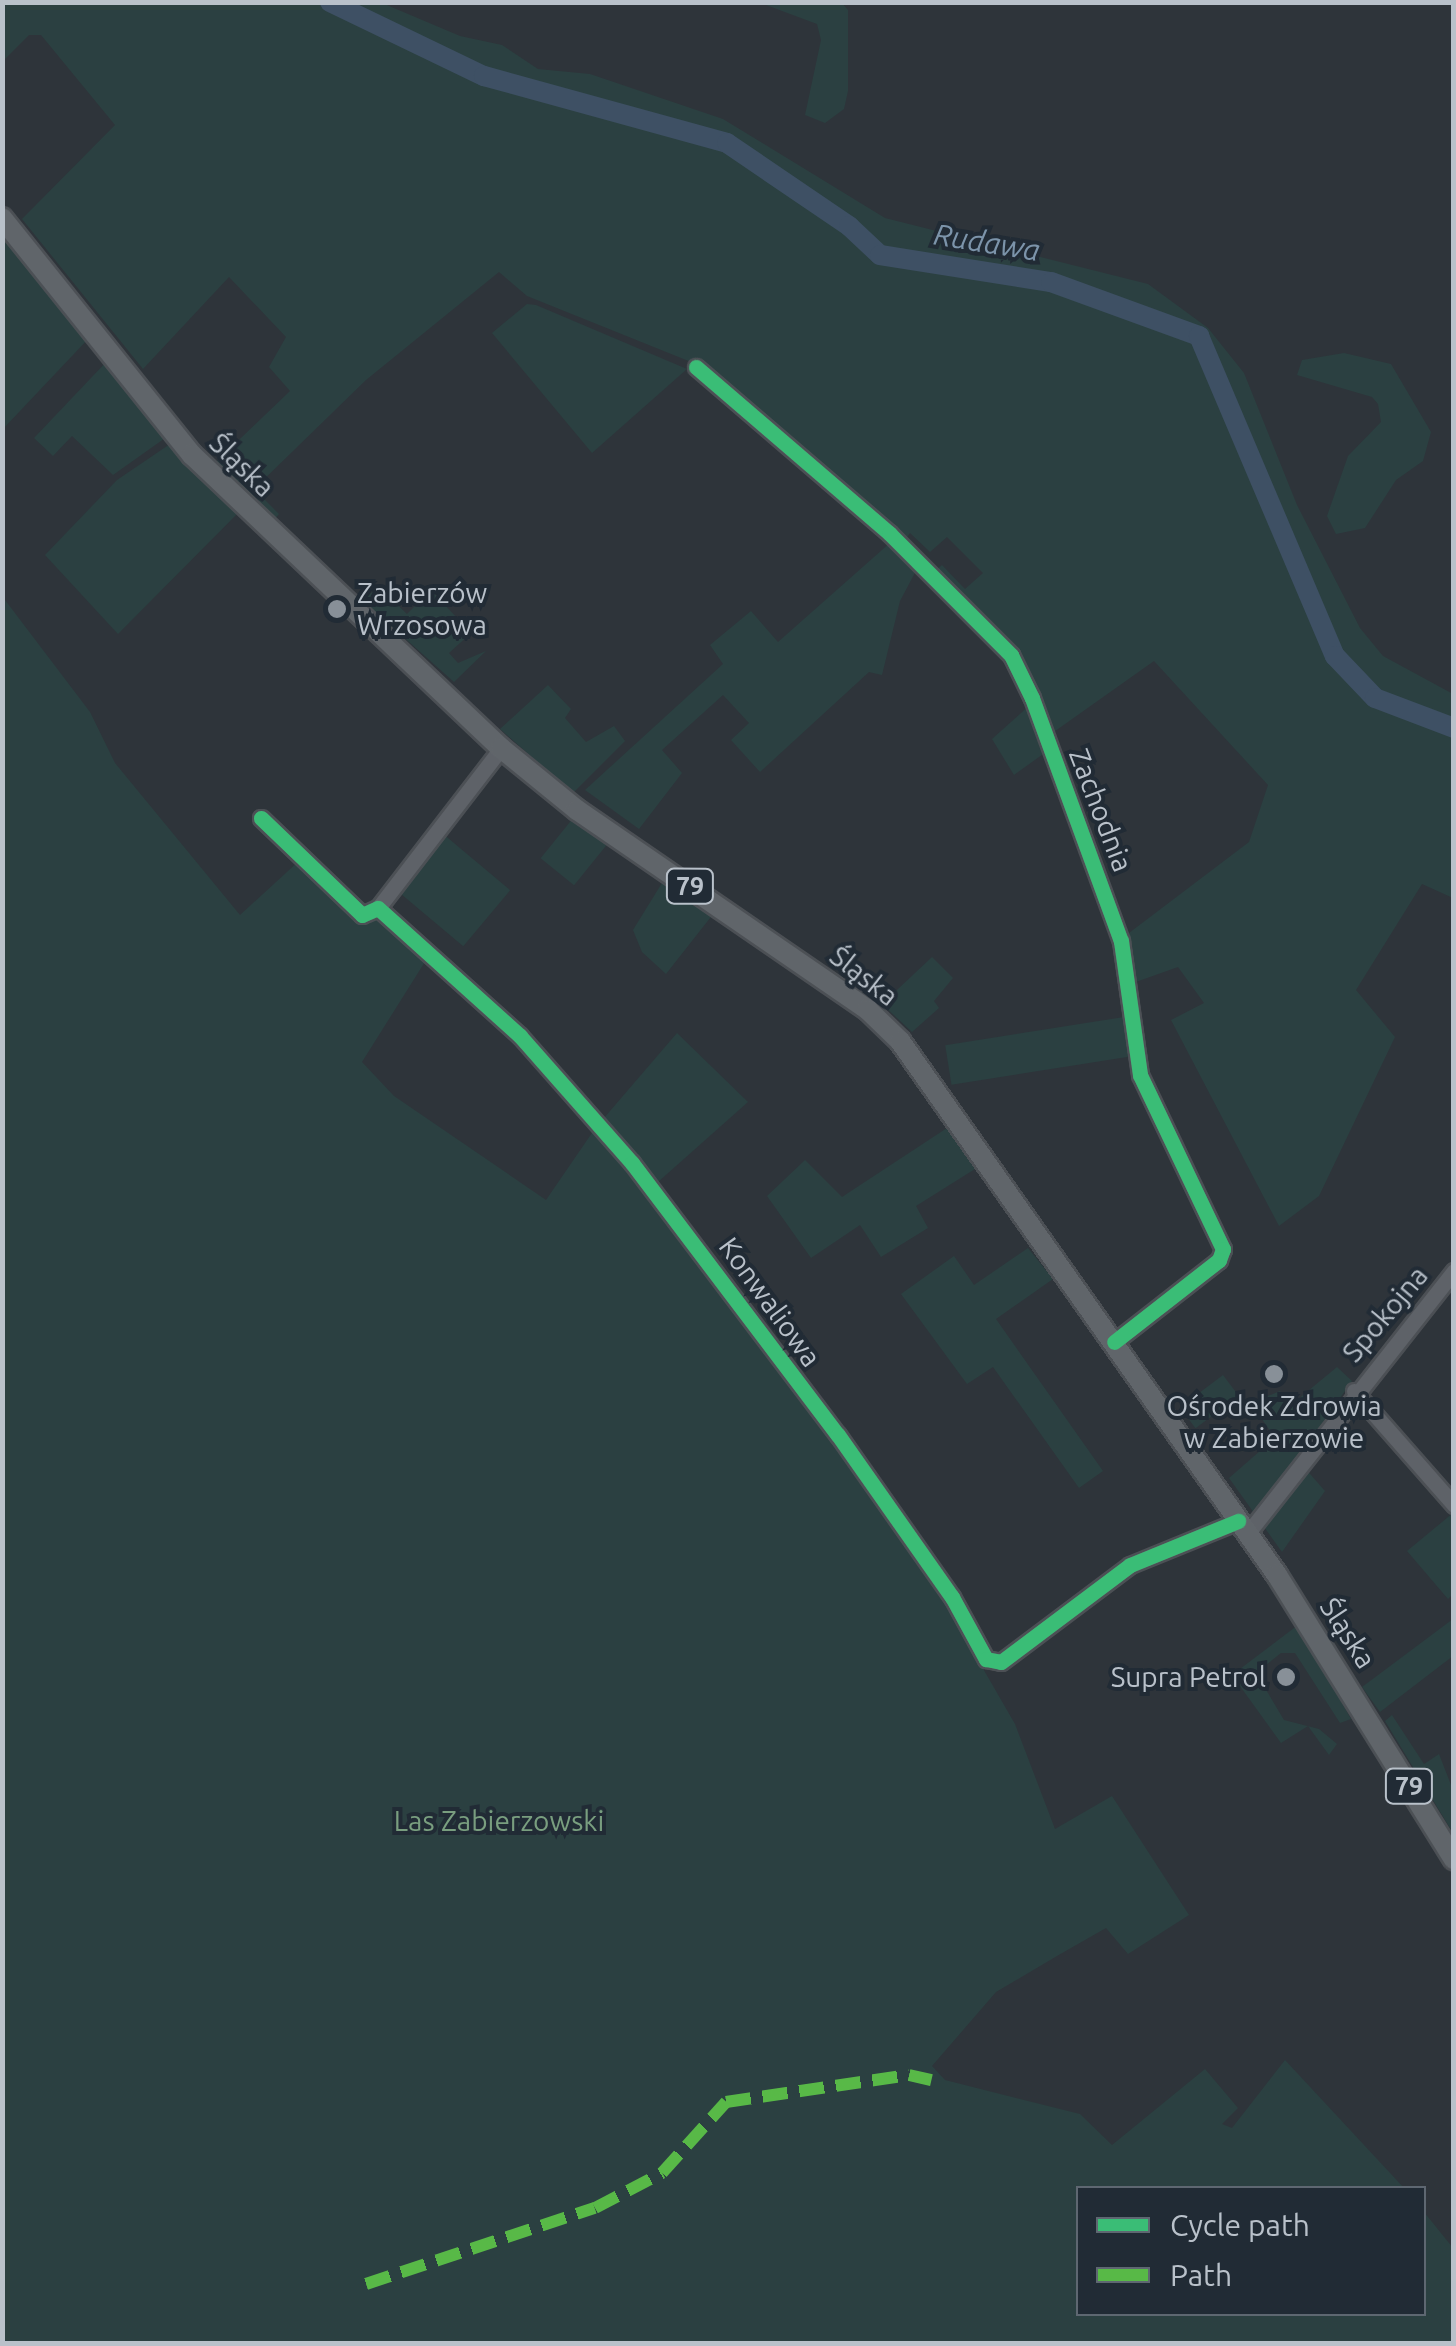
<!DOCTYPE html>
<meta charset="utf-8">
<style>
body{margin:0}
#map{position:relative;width:1456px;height:2346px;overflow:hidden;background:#2e343a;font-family:Ubuntu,sans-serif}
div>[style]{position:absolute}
.green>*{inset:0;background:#2b4041;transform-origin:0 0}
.river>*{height:20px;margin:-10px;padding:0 10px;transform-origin:10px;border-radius:10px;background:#3e5064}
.roads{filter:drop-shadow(2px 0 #4c5055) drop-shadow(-2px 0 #4c5055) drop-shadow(0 2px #4c5055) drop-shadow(0 -2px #4c5055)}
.minor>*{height:15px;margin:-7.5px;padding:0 7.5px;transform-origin:7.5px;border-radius:7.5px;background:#5e6268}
.major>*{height:20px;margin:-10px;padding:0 10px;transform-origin:10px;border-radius:10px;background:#60656a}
.quiet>*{height:12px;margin-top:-6px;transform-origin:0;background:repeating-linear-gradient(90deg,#58b947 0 25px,transparent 0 37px)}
.cycleway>*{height:15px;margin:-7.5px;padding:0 7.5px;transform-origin:7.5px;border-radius:7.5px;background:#3abd76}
.dots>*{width:28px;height:28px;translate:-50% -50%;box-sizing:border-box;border:5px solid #212b35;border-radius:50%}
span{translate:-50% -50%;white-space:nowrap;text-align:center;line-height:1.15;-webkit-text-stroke:8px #212b35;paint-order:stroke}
.shield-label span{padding:2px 8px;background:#212b35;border:2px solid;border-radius:8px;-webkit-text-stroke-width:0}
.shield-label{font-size:25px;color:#b9c1ca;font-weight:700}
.street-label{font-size:28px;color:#b9c1ca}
.poi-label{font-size:28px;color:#b9c1ca}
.left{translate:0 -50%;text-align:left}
.right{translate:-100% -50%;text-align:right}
.park-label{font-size:28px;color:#799e7f}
.water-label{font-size:30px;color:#7c94aa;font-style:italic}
.frame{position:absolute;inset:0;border:5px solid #b9c1ca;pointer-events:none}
.legend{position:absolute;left:1076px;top:2186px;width:350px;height:130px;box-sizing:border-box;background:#212b35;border:2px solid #5e6771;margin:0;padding:12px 18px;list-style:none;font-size:30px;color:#b9c1ca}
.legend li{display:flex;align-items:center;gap:20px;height:50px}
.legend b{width:50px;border:2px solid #5e6771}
</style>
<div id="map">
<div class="green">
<i style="clip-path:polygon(4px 3px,382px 3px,460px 36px,502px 45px,538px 69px,590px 74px,723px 119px,885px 218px,1148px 284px,1208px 328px,1244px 373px,1297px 505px,1360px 628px,1383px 656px,1453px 694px,1453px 898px,1422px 884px,1356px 990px,1395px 1037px,1319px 1196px,1279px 1226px,1171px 1020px,1204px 1003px,1178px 967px,1133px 983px,1125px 936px,1249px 842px,1268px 785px,1154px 661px,1051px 734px,1014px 651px,933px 573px,942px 565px,965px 589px,983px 573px,947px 537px,930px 552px,910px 533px,905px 540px,696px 364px,527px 296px,499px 272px,366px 380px,254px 489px,279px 514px,274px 520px,216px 462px,290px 391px,269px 367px,286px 337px,229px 277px,143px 369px,22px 219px,115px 125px,41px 35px,29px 35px,3px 61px)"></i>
<i style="clip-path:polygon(761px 3px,842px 3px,848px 10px,848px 91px,844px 109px,825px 123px,805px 115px,821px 40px,817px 24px)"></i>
<i style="clip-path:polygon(2px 232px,90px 337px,3px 429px,2px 429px)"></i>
<i style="clip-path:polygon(527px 304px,536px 305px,687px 369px,592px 453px,492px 333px)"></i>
<i style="clip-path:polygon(1344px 353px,1391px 364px,1431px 432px,1423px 461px,1396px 480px,1365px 528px,1336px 534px,1327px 516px,1348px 456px,1381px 422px,1378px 404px,1372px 397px,1297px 375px,1302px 360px)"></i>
<i style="clip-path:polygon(109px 359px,168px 436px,113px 475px,72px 436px,53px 456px,34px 438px)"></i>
<i style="clip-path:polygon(173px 442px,241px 510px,118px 634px,45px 555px,117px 480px)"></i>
<i style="clip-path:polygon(891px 542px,918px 567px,900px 601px,882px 675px,869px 672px,760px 772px,731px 740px,749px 723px,723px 695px,662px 750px,682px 773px,639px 829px,585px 790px,723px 664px,710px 645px,751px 611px,778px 642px)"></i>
<i style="clip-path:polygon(378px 586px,407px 614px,431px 590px,471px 633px,449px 653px,458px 663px,486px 651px,454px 682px,363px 601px)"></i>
<i style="clip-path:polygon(2px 596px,90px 712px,115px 763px,240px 915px,300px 860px,369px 924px,381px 910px,428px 957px,362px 1062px,394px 1096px,546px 1200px,594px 1130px,903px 1530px,1015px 1724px,1055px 1829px,1112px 1796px,1189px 1915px,1128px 1954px,1106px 1928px,1057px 1956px,996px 1992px,932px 2066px,945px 2080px,1080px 2114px,1112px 2145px,1205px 2069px,1238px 2108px,1222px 2124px,1232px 2128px,1285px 2060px,1404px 2188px,1078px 2188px,1078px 2314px,1424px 2314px,1424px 2212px,1453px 2248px,1453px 2343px,3px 2343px)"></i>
<i style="clip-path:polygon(548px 685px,571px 709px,565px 718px,586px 742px,614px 726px,625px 741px,573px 793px,500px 729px)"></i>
<i style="clip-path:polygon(1030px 705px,1046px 752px,1014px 775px,992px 739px)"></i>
<i style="left:574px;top:817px;width:43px;height:53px;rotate:39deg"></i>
<i style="left:442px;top:833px;width:89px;height:73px;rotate:40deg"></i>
<i style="clip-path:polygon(662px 883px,714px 913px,666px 974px,642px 952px,633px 930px)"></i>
<i style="clip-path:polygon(932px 957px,953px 978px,934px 1001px,939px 1008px,912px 1032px,882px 1004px)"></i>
<i style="left:1124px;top:1017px;width:40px;height:181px;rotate:81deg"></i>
<i style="clip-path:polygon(677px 1033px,748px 1102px,658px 1182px,604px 1118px)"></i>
<i style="clip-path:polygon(947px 1128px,975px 1169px,916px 1206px,928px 1228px,881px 1257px,860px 1225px,811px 1258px,767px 1196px,805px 1160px,842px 1197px)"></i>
<i style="clip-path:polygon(1028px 1248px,1053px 1279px,996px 1319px,1103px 1471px,1079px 1488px,993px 1367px,967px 1384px,901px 1294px,954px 1256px,974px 1285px)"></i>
<i style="clip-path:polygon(1337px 1367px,1352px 1381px,1297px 1459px,1325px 1491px,1282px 1552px,1229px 1478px,1275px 1438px,1251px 1403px,1280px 1391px,1291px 1405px)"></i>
<i style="left:1223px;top:1375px;width:26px;height:54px;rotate:53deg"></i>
<i style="clip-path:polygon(1453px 1513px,1453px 1594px,1448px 1599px,1407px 1551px)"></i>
<i style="clip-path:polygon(1453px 1619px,1453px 1656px,1380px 1712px,1362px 1687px)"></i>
<i style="clip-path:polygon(1298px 1625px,1351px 1719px,1340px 1723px,1295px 1653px,1281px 1653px,1256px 1673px,1284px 1720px,1319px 1729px,1337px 1744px,1329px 1755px,1308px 1726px,1281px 1743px,1232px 1675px)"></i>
<i style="clip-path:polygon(1392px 1715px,1424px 1764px,1439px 1754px,1453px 1790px,1453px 1833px,1385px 1721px)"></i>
</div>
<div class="river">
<i style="left:330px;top:2px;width:171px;rotate:25.7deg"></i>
<i style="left:484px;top:76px;width:252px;rotate:15.4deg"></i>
<i style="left:727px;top:143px;width:148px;rotate:34.2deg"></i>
<i style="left:849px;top:226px;width:42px;rotate:43.1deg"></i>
<i style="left:880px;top:255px;width:173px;rotate:9deg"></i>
<i style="left:1051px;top:282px;width:158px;rotate:20deg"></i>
<i style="left:1199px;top:336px;width:348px;rotate:67deg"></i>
<i style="left:1335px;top:656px;width:58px;rotate:46.4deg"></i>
<i style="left:1375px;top:698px;width:85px;rotate:20.8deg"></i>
</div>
<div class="roads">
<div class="minor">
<i style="left:696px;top:367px;width:255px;rotate:40.7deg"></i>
<i style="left:889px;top:533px;width:173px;rotate:45deg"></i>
<i style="left:1011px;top:655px;width:48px;rotate:64deg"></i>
<i style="left:1032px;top:698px;width:259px;rotate:69.9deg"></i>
<i style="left:1121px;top:941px;width:135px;rotate:81.9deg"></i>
<i style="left:1140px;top:1075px;width:193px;rotate:64.5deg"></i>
<i style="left:1223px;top:1249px;width:12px;rotate:110deg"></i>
<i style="left:1219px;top:1260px;width:133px;rotate:142deg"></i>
<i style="left:261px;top:818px;width:140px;rotate:43.8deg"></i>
<i style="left:362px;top:915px;width:17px;rotate:-24deg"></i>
<i style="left:378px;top:908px;width:191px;rotate:42deg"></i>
<i style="left:520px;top:1036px;width:169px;rotate:48.6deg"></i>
<i style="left:632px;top:1163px;width:341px;rotate:52.9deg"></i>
<i style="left:838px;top:1435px;width:198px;rotate:54.9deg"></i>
<i style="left:952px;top:1597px;width:71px;rotate:61.3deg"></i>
<i style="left:986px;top:1659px;width:15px;rotate:11deg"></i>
<i style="left:1001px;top:1662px;width:161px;rotate:-36.9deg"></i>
<i style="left:1130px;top:1565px;width:117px;rotate:-22.2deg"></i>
<i style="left:378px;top:908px;width:202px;rotate:-52.4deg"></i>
<i style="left:1354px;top:1391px;width:152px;rotate:48.7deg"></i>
<i style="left:1247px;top:1534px;width:335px;rotate:-51.8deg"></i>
</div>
<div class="major">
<i style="left:2px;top:218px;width:304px;rotate:51.3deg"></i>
<i style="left:192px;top:455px;width:426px;rotate:43.5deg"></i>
<i style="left:501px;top:748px;width:98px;rotate:39.2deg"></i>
<i style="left:577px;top:810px;width:353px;rotate:34.5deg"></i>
<i style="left:868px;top:1010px;width:45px;rotate:44.1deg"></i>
<i style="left:900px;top:1041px;width:654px;rotate:54.78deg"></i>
<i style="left:1277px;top:1575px;width:335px;rotate:58.1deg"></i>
</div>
</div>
<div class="quiet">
<i style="left:366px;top:2284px;width:241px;rotate:-18.4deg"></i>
<i style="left:595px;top:2208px;width:76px;rotate:-27.6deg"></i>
<i style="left:662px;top:2173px;width:96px;rotate:-48deg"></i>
<i style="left:726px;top:2102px;width:185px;rotate:-8.4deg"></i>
<i style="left:909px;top:2075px;width:23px;rotate:13deg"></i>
</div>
<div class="cycleway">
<i style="left:696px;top:367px;width:255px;rotate:40.7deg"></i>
<i style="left:889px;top:533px;width:173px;rotate:45deg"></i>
<i style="left:1011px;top:655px;width:48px;rotate:64deg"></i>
<i style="left:1032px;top:698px;width:259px;rotate:69.9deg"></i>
<i style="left:1121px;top:941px;width:135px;rotate:81.9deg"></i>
<i style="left:1140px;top:1075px;width:193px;rotate:64.5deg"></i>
<i style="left:1223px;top:1249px;width:12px;rotate:110deg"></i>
<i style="left:1219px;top:1260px;width:133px;rotate:142deg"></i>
<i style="left:261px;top:818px;width:140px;rotate:43.8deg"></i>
<i style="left:362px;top:915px;width:17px;rotate:-24deg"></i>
<i style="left:378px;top:908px;width:191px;rotate:42deg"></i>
<i style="left:520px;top:1036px;width:169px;rotate:48.6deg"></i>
<i style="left:632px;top:1163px;width:341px;rotate:52.9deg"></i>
<i style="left:838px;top:1435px;width:198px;rotate:54.9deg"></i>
<i style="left:952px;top:1597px;width:71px;rotate:61.3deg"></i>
<i style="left:986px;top:1659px;width:15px;rotate:11deg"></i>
<i style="left:1001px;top:1662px;width:161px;rotate:-36.9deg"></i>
<i style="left:1130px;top:1565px;width:117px;rotate:-22.2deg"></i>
</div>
<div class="dots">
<i style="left:337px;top:609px;background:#889098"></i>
<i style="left:1274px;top:1374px;background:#889098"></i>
<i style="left:1286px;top:1677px;background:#889098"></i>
</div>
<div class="shield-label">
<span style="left:690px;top:886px">79</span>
<span style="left:1409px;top:1786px">79</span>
</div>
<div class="street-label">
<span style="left:242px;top:465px;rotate:44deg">Śląska</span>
<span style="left:1101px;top:810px;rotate:69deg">Zachodnia</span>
<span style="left:864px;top:976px;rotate:38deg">Śląska</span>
<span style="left:770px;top:1302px;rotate:54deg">Konwaliowa</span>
<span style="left:1385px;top:1314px;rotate:-50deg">Spokojna</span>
<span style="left:1348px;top:1633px;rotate:57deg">Śląska</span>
</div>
<div class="poi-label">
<span class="left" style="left:357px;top:609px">Zabierzów<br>Wrzosowa</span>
<span style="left:1274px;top:1422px">Ośrodek Zdrowia<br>w Zabierzowie</span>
<span class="right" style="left:1266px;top:1677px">Supra Petrol</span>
</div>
<div class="park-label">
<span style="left:499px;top:1821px">Las Zabierzowski</span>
</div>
<div class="water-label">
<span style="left:987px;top:242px;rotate:9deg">Rudawa</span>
</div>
<div class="frame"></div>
<ul class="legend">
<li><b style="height:12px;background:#3abd76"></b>Cycle path</li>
<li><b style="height:12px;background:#58b947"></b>Path</li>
</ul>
</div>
